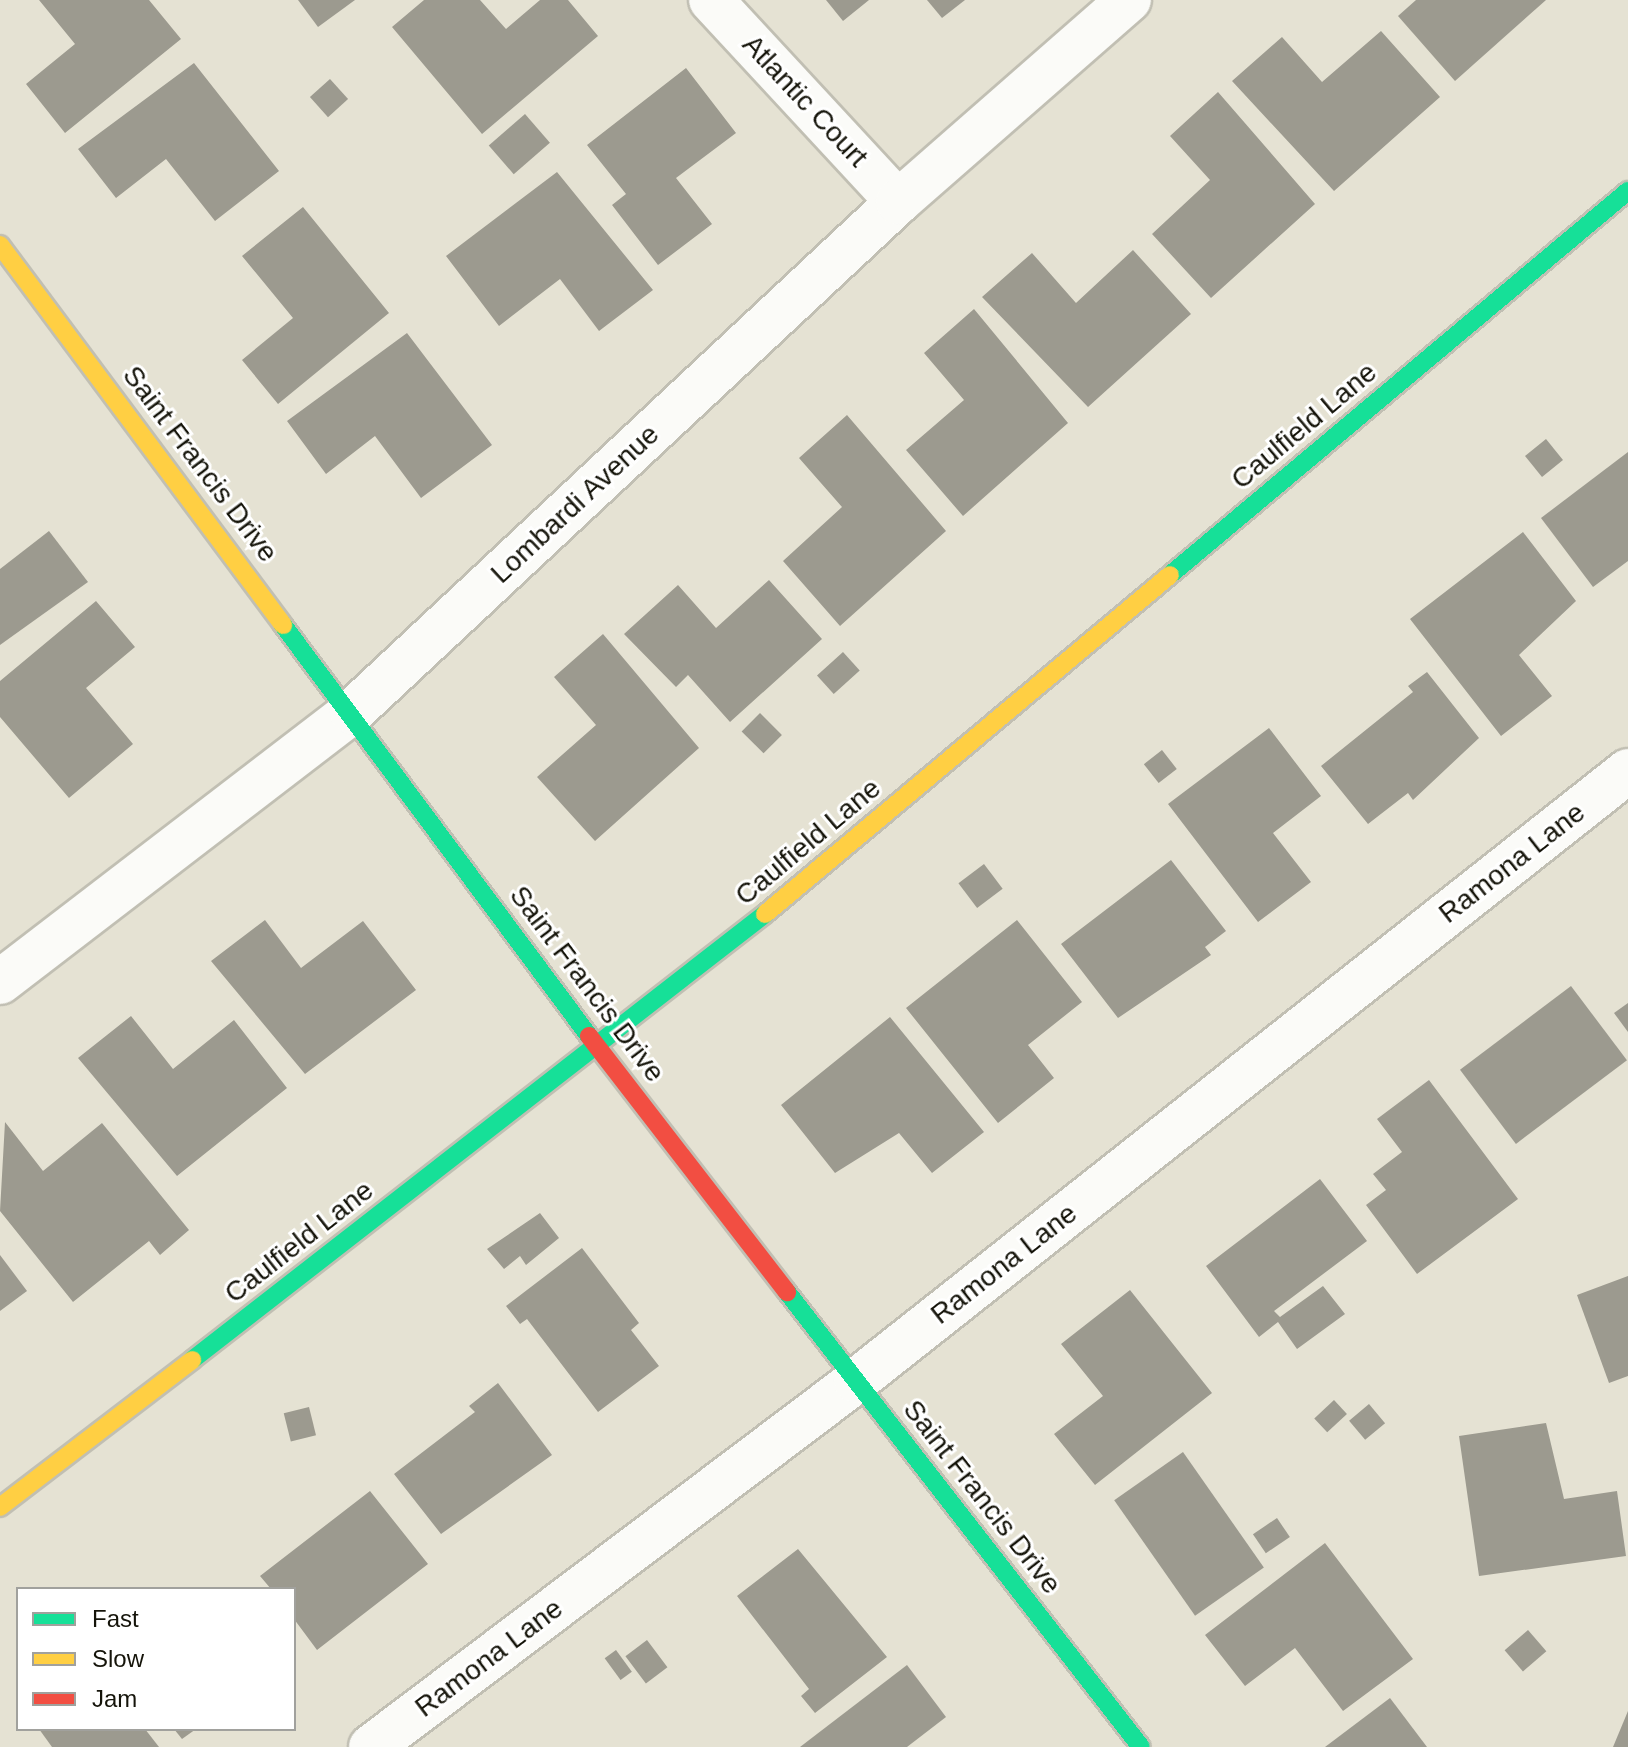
<!DOCTYPE html>
<style>
body{margin:0}
#map{position:relative;width:1628px;height:1747px;overflow:hidden;background:#e5e2d3;font-family:Arial,sans-serif}
div>[style]{position:absolute}
.building>*{inset:0;background:#9c9a8f;transform-origin:0 0}
.roads{filter:drop-shadow(2px 0 #c1bfb3) drop-shadow(-2px 0 #c1bfb3) drop-shadow(0 2px #c1bfb3) drop-shadow(0 -2px #c1bfb3)}
.street>*{height:44px;margin:-22px;padding:0 22px;transform-origin:22px;border-radius:22px;background:#fbfbf8}
.fast>*{height:18px;margin:-9px;padding:0 9px;transform-origin:9px;border-radius:9px;background:#16e098}
.slow>*{height:18px;margin:-9px;padding:0 9px;transform-origin:9px;border-radius:9px;background:#ffcf43}
.jam>*{height:18px;margin:-9px;padding:0 9px;transform-origin:9px;border-radius:9px;background:#f24e42}
span{translate:-50% -50%;white-space:nowrap;text-align:center;line-height:1.15;-webkit-text-stroke:6px #fff;paint-order:stroke}
.street-label{font-size:28px;color:#15140a}
.legend{position:absolute;left:16px;top:1587px;width:280px;height:144px;box-sizing:border-box;background:#fff;border:2px solid #a1a19d;margin:0;padding:10px 14px;list-style:none;font-size:24px;color:#15140a}
.legend li{display:flex;align-items:center;gap:16px;height:40px}
.legend b{width:40px;border:2px solid #a1a19d}
</style>
<div id="map">
<div class="building">
<i style="clip-path:polygon(39px 0,149px 0,181px 39px,65px 133px,26px 84px,75px 44px)"></i>
<i style="clip-path:polygon(298px 0,355px 0,318px 27px)"></i>
<i style="clip-path:polygon(424px 0,480px 0,506px 29px,540px 0,568px 0,598px 36px,482px 134px,392px 27px)"></i>
<i style="clip-path:polygon(826px 0,869px 0,843px 21px)"></i>
<i style="clip-path:polygon(927px 0,965px 0,942px 18px)"></i>
<i style="clip-path:polygon(1416px 0,1546px 0,1455px 81px,1398px 16px)"></i>
<i style="clip-path:polygon(1381px 31px,1440px 97px,1334px 191px,1232px 81px,1282px 37px,1322px 82px)"></i>
<i style="clip-path:polygon(194px 63px,279px 171px,215px 221px,166px 159px,116px 198px,78px 149px)"></i>
<i style="clip-path:polygon(686px 68px,736px 133px,676px 178px,712px 224px,658px 265px,612px 205px,626px 194px,587px 145px)"></i>
<i style="left:330px;top:79px;width:27px;height:27px;rotate:48deg"></i>
<i style="clip-path:polygon(1218px 92px,1315px 204px,1211px 298px,1152px 234px,1210px 180px,1170px 136px)"></i>
<i style="left:525px;top:114px;width:38px;height:48px;rotate:49deg"></i>
<i style="clip-path:polygon(557px 172px,653px 290px,599px 331px,560px 279px,499px 326px,446px 256px)"></i>
<i style="clip-path:polygon(303px 207px,389px 313px,278px 404px,242px 360px,293px 318px,242px 256px)"></i>
<i style="clip-path:polygon(1133px 250px,1191px 314px,1088px 407px,982px 297px,1032px 253px,1076px 303px)"></i>
<i style="clip-path:polygon(974px 309px,1068px 423px,963px 516px,906px 450px,964px 400px,924px 353px)"></i>
<i style="clip-path:polygon(407px 333px,492px 445px,421px 498px,375px 436px,326px 474px,287px 421px)"></i>
<i style="clip-path:polygon(847px 415px,946px 531px,840px 626px,783px 561px,842px 507px,799px 458px)"></i>
<i style="left:1546px;top:439px;width:27px;height:27px;rotate:51deg"></i>
<i style="clip-path:polygon(1628px 452px,1628px 561px,1593px 587px,1541px 518px)"></i>
<i style="clip-path:polygon(49px 531px,88px 582px,0 645px,0 569px)"></i>
<i style="clip-path:polygon(1523px 532px,1576px 601px,1519px 655px,1552px 696px,1501px 736px,1410px 619px)"></i>
<i style="clip-path:polygon(769px 580px,822px 639px,730px 722px,688px 675px,676px 687px,624px 634px,678px 585px,716px 628px)"></i>
<i style="clip-path:polygon(96px 601px,135px 647px,86px 688px,133px 744px,69px 798px,0 717px,0 681px)"></i>
<i style="clip-path:polygon(603px 634px,699px 748px,595px 841px,537px 777px,596px 725px,554px 677px)"></i>
<i style="left:843px;top:652px;width:25px;height:35px;rotate:48deg"></i>
<i style="clip-path:polygon(1427px 672px,1479px 738px,1413px 800px,1408px 793px,1368px 824px,1321px 766px,1413px 692px,1408px 686px)"></i>
<i style="left:760px;top:713px;width:31px;height:26px;rotate:45deg"></i>
<i style="clip-path:polygon(1269px 728px,1321px 796px,1273px 833px,1311px 882px,1258px 922px,1168px 804px)"></i>
<i style="left:1162px;top:750px;width:24px;height:23px;rotate:52deg"></i>
<i style="clip-path:polygon(1171px 860px,1226px 931px,1205px 947px,1211px 955px,1118px 1018px,1061px 944px)"></i>
<i style="left:984px;top:864px;width:31px;height:32px;rotate:53deg"></i>
<i style="clip-path:polygon(265px 920px,301px 968px,363px 921px,416px 990px,305px 1074px,211px 961px)"></i>
<i style="clip-path:polygon(1017px 920px,1082px 1002px,1028px 1045px,1054px 1078px,998px 1123px,906px 1008px)"></i>
<i style="left:1571px;top:986px;width:93px;height:139px;rotate:53deg"></i>
<i style="clip-path:polygon(1628px 1003px,1628px 1032px,1614px 1013px)"></i>
<i style="clip-path:polygon(131px 1016px,173px 1069px,234px 1020px,287px 1088px,177px 1176px,78px 1058px)"></i>
<i style="clip-path:polygon(890px 1017px,984px 1132px,932px 1173px,899px 1133px,835px 1173px,781px 1105px)"></i>
<i style="clip-path:polygon(1429px 1080px,1518px 1199px,1417px 1274px,1366px 1205px,1386px 1190px,1373px 1174px,1402px 1152px,1377px 1119px)"></i>
<i style="clip-path:polygon(5px 1122px,43px 1171px,102px 1123px,189px 1230px,160px 1255px,149px 1241px,73px 1302px,0 1211px)"></i>
<i style="clip-path:polygon(1320px 1179px,1367px 1241px,1274px 1311px,1280px 1317px,1323px 1286px,1345px 1314px,1297px 1349px,1278px 1322px,1259px 1337px,1206px 1266px)"></i>
<i style="clip-path:polygon(540px 1213px,559px 1238px,526px 1265px,520px 1256px,504px 1269px,487px 1249px)"></i>
<i style="clip-path:polygon(582px 1248px,639px 1323px,631px 1330px,659px 1366px,598px 1412px,527px 1319px,520px 1324px,506px 1306px)"></i>
<i style="clip-path:polygon(0 1255px,27px 1291px,0 1311px)"></i>
<i style="clip-path:polygon(1628px 1276px,1628px 1376px,1609px 1383px,1577px 1295px)"></i>
<i style="clip-path:polygon(1130px 1290px,1212px 1393px,1095px 1485px,1054px 1434px,1103px 1396px,1061px 1344px)"></i>
<i style="clip-path:polygon(498px 1383px,552px 1455px,441px 1534px,394px 1474px,475px 1412px,469px 1406px)"></i>
<i style="left:1334px;top:1400px;width:19px;height:27px;rotate:47deg"></i>
<i style="left:1369px;top:1404px;width:25px;height:26px;rotate:50deg"></i>
<i style="left:309px;top:1407px;width:29px;height:26px;rotate:76deg"></i>
<i style="clip-path:polygon(1546px 1423px,1564px 1499px,1617px 1491px,1626px 1556px,1479px 1576px,1459px 1436px)"></i>
<i style="left:1183px;top:1452px;width:141px;height:84px;rotate:55deg"></i>
<i style="clip-path:polygon(370px 1491px,428px 1564px,317px 1650px,294px 1619px,294px 1589px,271px 1589px,260px 1576px)"></i>
<i style="left:1277px;top:1518px;width:23px;height:29px;rotate:56deg"></i>
<i style="clip-path:polygon(1325px 1543px,1413px 1659px,1343px 1711px,1295px 1648px,1245px 1686px,1205px 1635px)"></i>
<i style="clip-path:polygon(798px 1549px,887px 1657px,815px 1713px,801px 1696px,809px 1689px,737px 1596px)"></i>
<i style="left:1528px;top:1630px;width:28px;height:31px;rotate:49deg"></i>
<i style="left:647px;top:1640px;width:34px;height:27px;rotate:53deg"></i>
<i style="left:616px;top:1650px;width:27px;height:14px;rotate:54deg"></i>
<i style="clip-path:polygon(907px 1665px,946px 1717px,907px 1747px,800px 1747px)"></i>
<i style="clip-path:polygon(1390px 1698px,1427px 1747px,1325px 1747px)"></i>
<i style="clip-path:polygon(1628px 1711px,1628px 1747px,1613px 1747px)"></i>
<i style="clip-path:polygon(39px 1729px,145px 1729px,159px 1747px,52px 1747px)"></i>
<i style="clip-path:polygon(174px 1729px,196px 1729px,182px 1739px)"></i>
</div>
<div class="roads">
<div class="street">
<i style="left:711px;top:0;width:275px;rotate:47.2deg"></i>
<i style="left:0;top:982px;width:444px;rotate:-37.5deg"></i>
<i style="left:352px;top:712px;width:747px;rotate:-43.05deg"></i>
<i style="left:898px;top:202px;width:307px;rotate:-41.2deg"></i>
<i style="left:371px;top:1747px;width:608px;rotate:-37.04deg"></i>
<i style="left:856px;top:1381px;width:984px;rotate:-38.31deg"></i>
</div>
<div class="fast">
<i style="left:1170px;top:575px;width:598px;rotate:-39.98deg"></i>
<i style="left:283px;top:625px;width:512px;rotate:53.33deg"></i>
<i style="left:787px;top:1292px;width:576px;rotate:52.12deg"></i>
<i style="left:192px;top:1360px;width:726px;rotate:-37.9deg"></i>
</div>
<div class="slow">
<i style="left:0;top:245px;width:474px;rotate:53.3deg"></i>
<i style="left:765px;top:914px;width:528px;rotate:-39.93deg"></i>
<i style="left:0;top:1507px;width:242px;rotate:-37.4deg"></i>
</div>
<div class="jam">
<i style="left:589px;top:1036px;width:324px;rotate:52.3deg"></i>
</div>
</div>
<div class="street-label">
<span style="left:805px;top:101px;rotate:47deg">Atlantic Court</span>
<span style="left:1304px;top:426px;rotate:-40deg">Caulfield Lane</span>
<span style="left:200px;top:464px;rotate:53deg">Saint Francis Drive</span>
<span style="left:575px;top:504px;rotate:-43deg">Lombardi Avenue</span>
<span style="left:808px;top:842px;rotate:-40deg">Caulfield Lane</span>
<span style="left:1512px;top:863px;rotate:-38deg">Ramona Lane</span>
<span style="left:587px;top:984px;rotate:53deg">Saint Francis Drive</span>
<span style="left:299px;top:1242px;rotate:-38deg">Caulfield Lane</span>
<span style="left:1004px;top:1264px;rotate:-38deg">Ramona Lane</span>
<span style="left:982px;top:1497px;rotate:52deg">Saint Francis Drive</span>
<span style="left:489px;top:1658px;rotate:-37deg">Ramona Lane</span>
</div>
<ul class="legend">
<li><b style="height:10px;background:#16e098"></b>Fast</li>
<li><b style="height:10px;background:#ffcf43"></b>Slow</li>
<li><b style="height:10px;background:#f24e42"></b>Jam</li>
</ul>
</div>
